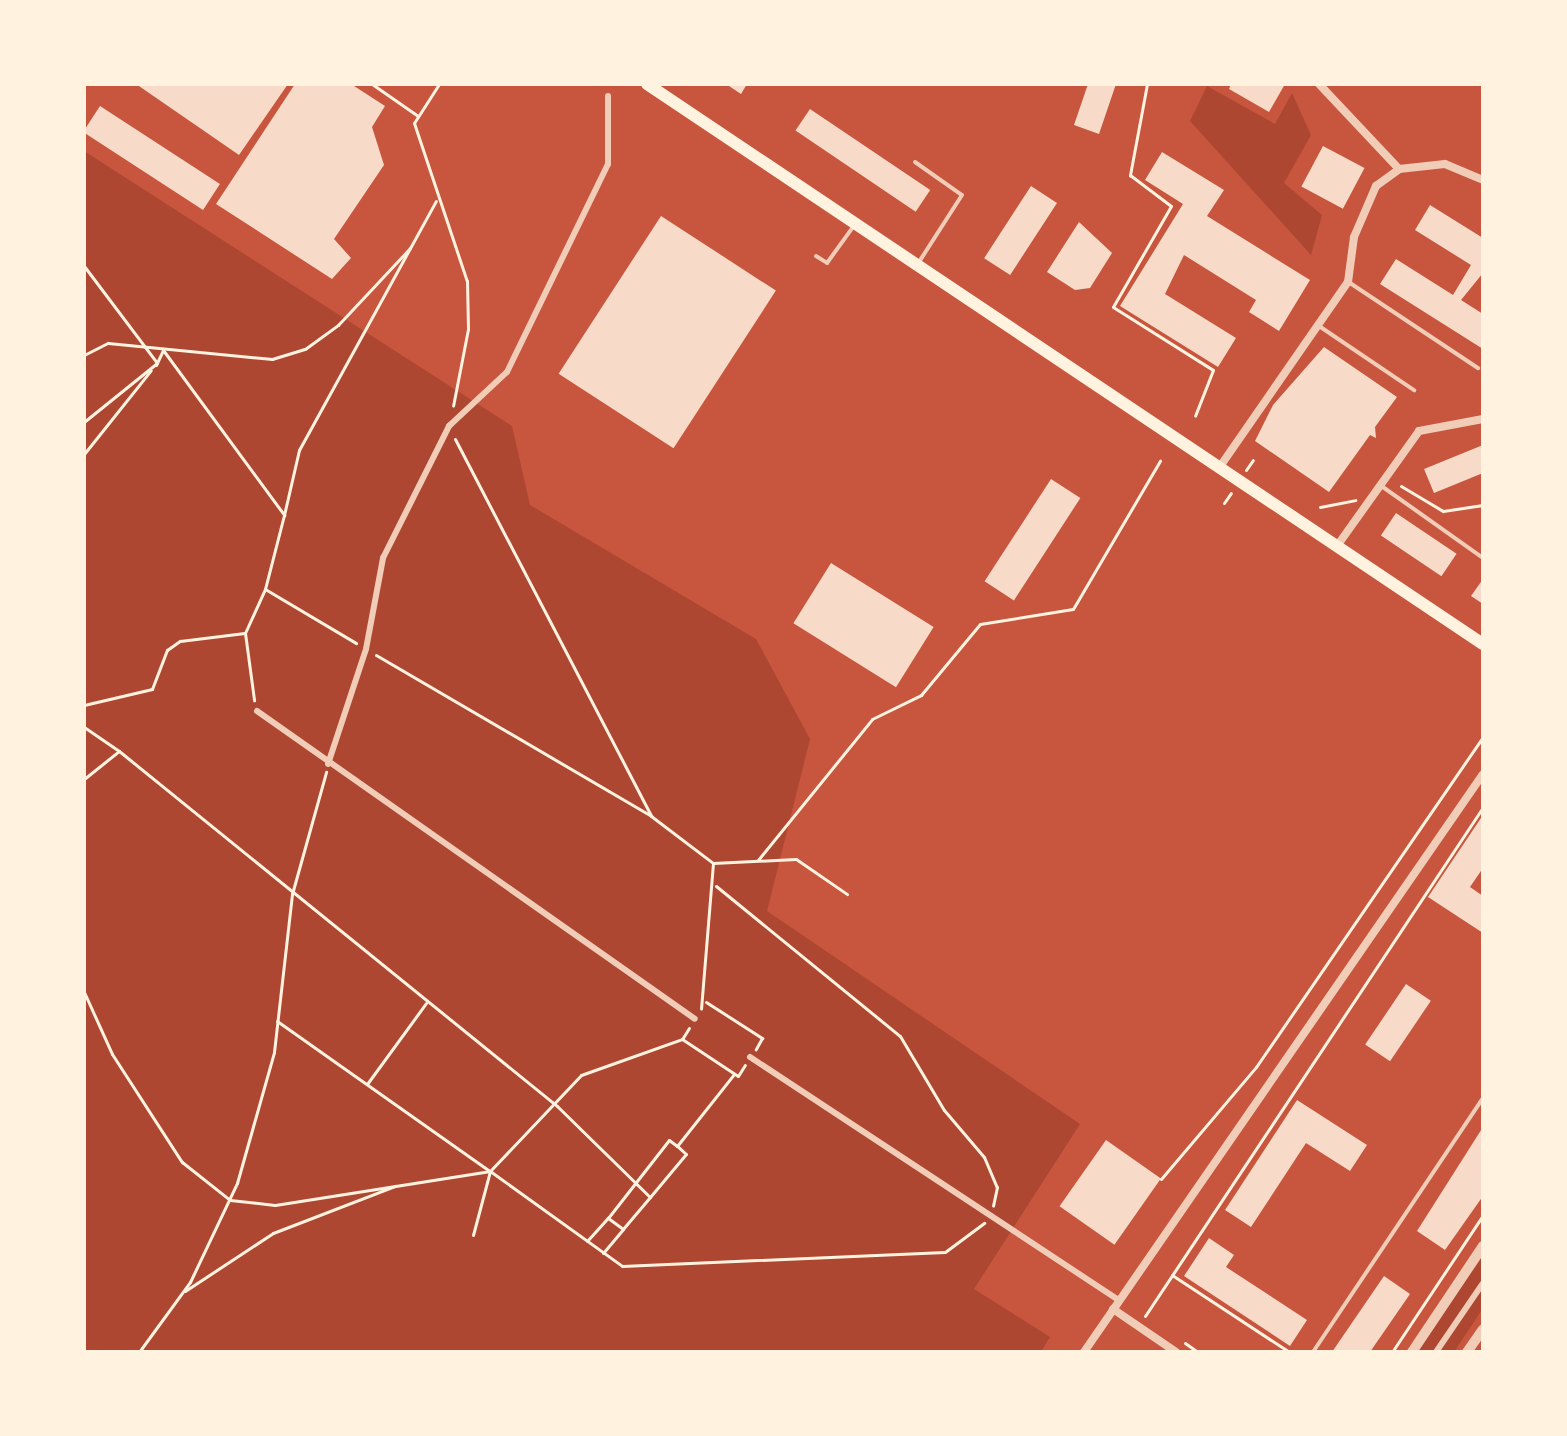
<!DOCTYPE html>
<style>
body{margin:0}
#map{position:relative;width:1567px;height:1436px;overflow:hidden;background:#c8553d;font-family:"PT Sans",sans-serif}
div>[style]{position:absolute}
.green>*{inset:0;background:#ae4732}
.building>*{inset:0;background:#f7dbc8;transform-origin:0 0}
.path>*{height:3px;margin:-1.5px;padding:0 1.5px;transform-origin:1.5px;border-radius:1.5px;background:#fff3e0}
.service>*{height:4px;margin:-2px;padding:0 2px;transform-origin:2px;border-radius:2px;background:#f1ccb7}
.pedestrian>*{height:6px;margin:-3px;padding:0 3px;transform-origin:3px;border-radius:3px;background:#f1ccb7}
.minor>*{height:8px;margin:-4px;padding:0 4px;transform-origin:4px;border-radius:4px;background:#f1ccb7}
.tertiary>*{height:10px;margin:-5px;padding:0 5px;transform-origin:5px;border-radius:5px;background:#f1ccb7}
.secondary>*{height:12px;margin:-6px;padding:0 6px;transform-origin:6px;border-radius:6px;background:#fff3e0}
span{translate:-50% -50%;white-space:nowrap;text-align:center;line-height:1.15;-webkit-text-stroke:8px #fff3e0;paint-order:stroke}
.frame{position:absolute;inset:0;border:86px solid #fff3e0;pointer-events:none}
</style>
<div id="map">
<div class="green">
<i style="clip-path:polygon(1207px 86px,1275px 124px,1292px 93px,1311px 135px,1284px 183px,1322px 215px,1311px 255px,1190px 121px)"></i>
<i style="clip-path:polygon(84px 151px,512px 426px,530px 505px,756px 639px,810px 739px,767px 911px,1080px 1124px,974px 1289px,1050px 1337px,1041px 1352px,84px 1352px)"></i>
<i style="clip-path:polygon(1483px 1256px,1483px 1308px,1454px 1352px,1417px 1352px)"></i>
</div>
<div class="building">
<i style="clip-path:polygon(136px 84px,288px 84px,239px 155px)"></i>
<i style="clip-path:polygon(295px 84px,351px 84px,385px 106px,372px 127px,384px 165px,334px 239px,351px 258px,332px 279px,216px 204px)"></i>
<i style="clip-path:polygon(726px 84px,747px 84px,741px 94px)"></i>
<i style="clip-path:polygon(1088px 84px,1116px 84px,1099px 134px,1074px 125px)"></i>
<i style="clip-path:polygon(1231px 84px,1285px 84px,1269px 112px,1229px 89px)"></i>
<i style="left:100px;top:106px;width:143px;height:31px;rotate:33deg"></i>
<i style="left:810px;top:109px;width:145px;height:26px;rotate:34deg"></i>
<i style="left:1323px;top:146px;width:47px;height:46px;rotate:28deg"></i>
<i style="clip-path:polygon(1162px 152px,1224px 190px,1207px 216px,1310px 280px,1279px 331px,1249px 312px,1256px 300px,1184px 255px,1165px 294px,1236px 338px,1218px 367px,1120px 306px,1183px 204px,1145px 180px)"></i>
<i style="left:1031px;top:186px;width:31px;height:86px;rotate:33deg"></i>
<i style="clip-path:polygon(1430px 205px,1483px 238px,1483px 273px,1461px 300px,1483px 314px,1483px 349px,1380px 284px,1396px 259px,1453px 295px,1471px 265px,1415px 230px)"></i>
<i style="left:661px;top:216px;width:137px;height:188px;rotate:33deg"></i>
<i style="clip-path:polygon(1079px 222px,1112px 253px,1090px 288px,1075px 290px,1047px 272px)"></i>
<i style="clip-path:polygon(1324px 347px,1397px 397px,1375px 427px,1376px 438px,1370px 435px,1329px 492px,1255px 441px,1273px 405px)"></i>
<i style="clip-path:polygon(1483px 445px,1483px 473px,1434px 493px,1424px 469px)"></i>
<i style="left:1051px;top:479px;width:35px;height:122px;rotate:33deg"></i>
<i style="left:1396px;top:513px;width:73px;height:27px;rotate:34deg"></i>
<i style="left:831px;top:563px;width:121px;height:71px;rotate:32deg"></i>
<i style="clip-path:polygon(1483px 579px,1483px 604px,1471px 596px)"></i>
<i style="clip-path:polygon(1483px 815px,1483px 868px,1470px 887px,1483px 896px,1483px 933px,1428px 897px)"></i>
<i style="left:1406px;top:984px;width:30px;height:73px;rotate:34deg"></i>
<i style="clip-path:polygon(1297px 1100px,1367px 1145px,1350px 1171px,1306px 1143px,1251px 1227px,1225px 1210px)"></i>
<i style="clip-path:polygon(1483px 1127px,1483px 1196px,1445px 1250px,1417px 1231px)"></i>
<i style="left:1106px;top:1140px;width:67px;height:81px;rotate:35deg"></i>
<i style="clip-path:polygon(1209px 1238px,1234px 1255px,1226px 1267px,1307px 1320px,1290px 1346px,1184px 1276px)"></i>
<i style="clip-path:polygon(1384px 1276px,1410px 1294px,1370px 1352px,1332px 1352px)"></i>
</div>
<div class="path">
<i style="left:372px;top:84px;width:56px;rotate:34.8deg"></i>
<i style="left:439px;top:84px;width:46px;rotate:122.7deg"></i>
<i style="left:414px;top:123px;width:167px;rotate:71.5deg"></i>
<i style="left:467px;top:281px;width:48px;rotate:88.8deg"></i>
<i style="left:468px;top:329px;width:78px;rotate:101deg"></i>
<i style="left:1147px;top:84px;width:93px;rotate:100.6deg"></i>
<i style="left:1130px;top:175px;width:51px;rotate:37.1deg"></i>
<i style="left:1171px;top:206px;width:116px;rotate:119.9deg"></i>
<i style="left:1113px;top:307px;width:118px;rotate:32.2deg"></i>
<i style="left:1213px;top:370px;width:49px;rotate:111.4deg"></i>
<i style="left:84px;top:266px;width:121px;rotate:53deg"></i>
<i style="left:157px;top:363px;width:94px;rotate:141.1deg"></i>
<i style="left:163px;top:350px;width:205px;rotate:53.7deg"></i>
<i style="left:284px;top:515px;width:76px;rotate:104.4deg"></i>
<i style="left:265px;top:589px;width:106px;rotate:30.7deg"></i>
<i style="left:84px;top:355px;width:27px;rotate:-27deg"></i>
<i style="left:108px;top:343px;width:165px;rotate:5.6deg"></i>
<i style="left:272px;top:359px;width:34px;rotate:-17deg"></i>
<i style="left:305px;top:349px;width:41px;rotate:-36deg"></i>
<i style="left:338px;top:325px;width:105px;rotate:-46.9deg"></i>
<i style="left:156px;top:365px;width:17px;rotate:-65deg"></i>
<i style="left:455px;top:439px;width:425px;rotate:62.5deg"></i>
<i style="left:84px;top:454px;width:107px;rotate:-51.4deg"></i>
<i style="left:1246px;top:470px;width:12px;rotate:-55deg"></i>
<i style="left:1401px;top:486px;width:49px;rotate:30.8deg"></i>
<i style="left:1443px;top:511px;width:40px;rotate:-8.5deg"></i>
<i style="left:1224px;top:503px;width:12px;rotate:-55deg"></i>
<i style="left:1320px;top:507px;width:36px;rotate:-11deg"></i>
<i style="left:284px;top:515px;width:67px;rotate:-77deg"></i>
<i style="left:299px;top:450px;width:284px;rotate:-61.2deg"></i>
<i style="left:245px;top:633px;width:68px;rotate:82.3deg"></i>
<i style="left:376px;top:655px;width:319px;rotate:30.3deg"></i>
<i style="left:651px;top:816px;width:78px;rotate:37.2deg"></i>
<i style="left:713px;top:863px;width:146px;rotate:94.7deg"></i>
<i style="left:84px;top:705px;width:70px;rotate:-13.2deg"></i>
<i style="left:152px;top:689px;width:42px;rotate:-69deg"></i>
<i style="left:167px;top:650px;width:16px;rotate:-35deg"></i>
<i style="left:180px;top:641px;width:65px;rotate:-7deg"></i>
<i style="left:245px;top:633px;width:48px;rotate:-65.6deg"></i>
<i style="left:84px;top:727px;width:42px;rotate:34.4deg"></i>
<i style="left:84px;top:779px;width:45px;rotate:-38.7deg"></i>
<i style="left:119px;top:751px;width:564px;rotate:39.02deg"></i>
<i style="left:557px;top:1106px;width:130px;rotate:44.4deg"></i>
<i style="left:650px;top:1197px;width:56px;rotate:-50.1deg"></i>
<i style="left:686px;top:1154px;width:12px;rotate:-138deg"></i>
<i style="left:677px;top:1146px;width:92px;rotate:-51.6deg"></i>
<i style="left:758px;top:860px;width:181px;rotate:-51deg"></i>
<i style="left:872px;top:719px;width:55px;rotate:-26.1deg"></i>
<i style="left:921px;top:695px;width:92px;rotate:-50.3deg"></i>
<i style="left:980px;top:624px;width:94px;rotate:-9.2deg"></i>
<i style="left:1073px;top:609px;width:172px;rotate:-59.6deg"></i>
<i style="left:713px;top:863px;width:83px;rotate:-2.8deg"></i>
<i style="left:796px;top:859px;width:62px;rotate:34.5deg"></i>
<i style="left:716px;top:886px;width:237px;rotate:39.2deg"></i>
<i style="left:900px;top:1036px;width:86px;rotate:59.3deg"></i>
<i style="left:944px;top:1110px;width:62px;rotate:49.6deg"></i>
<i style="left:984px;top:1157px;width:33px;rotate:67deg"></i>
<i style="left:997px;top:1187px;width:19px;rotate:102deg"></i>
<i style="left:84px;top:992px;width:68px;rotate:65.7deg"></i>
<i style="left:112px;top:1054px;width:129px;rotate:57.1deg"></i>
<i style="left:182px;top:1162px;width:61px;rotate:38.4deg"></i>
<i style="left:230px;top:1200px;width:45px;rotate:6.3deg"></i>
<i style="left:275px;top:1205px;width:218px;rotate:-9deg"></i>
<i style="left:490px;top:1171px;width:163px;rotate:35.7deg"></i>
<i style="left:622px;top:1266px;width:323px;rotate:-2.5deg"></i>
<i style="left:945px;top:1252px;width:49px;rotate:-36.6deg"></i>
<i style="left:706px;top:1002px;width:67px;rotate:32.7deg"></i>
<i style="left:762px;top:1038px;width:13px;rotate:119deg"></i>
<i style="left:277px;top:1021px;width:261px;rotate:35.2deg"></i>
<i style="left:490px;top:1171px;width:132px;rotate:-46.5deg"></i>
<i style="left:581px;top:1075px;width:107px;rotate:-19.6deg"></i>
<i style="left:689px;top:1028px;width:13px;rotate:122deg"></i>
<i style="left:682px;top:1039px;width:67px;rotate:33.5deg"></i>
<i style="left:738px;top:1076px;width:13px;rotate:-58deg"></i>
<i style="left:367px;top:1084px;width:100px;rotate:-53.9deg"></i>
<i style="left:1161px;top:1179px;width:147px;rotate:-49.7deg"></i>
<i style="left:1256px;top:1067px;width:401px;rotate:-55.5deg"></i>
<i style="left:650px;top:1197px;width:42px;rotate:130.2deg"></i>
<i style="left:623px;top:1229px;width:19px;rotate:-144deg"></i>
<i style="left:608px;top:1218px;width:99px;rotate:-52deg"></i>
<i style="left:669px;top:1140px;width:10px;rotate:37deg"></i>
<i style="left:473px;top:1235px;width:66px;rotate:-75.1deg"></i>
<i style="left:587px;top:1241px;width:31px;rotate:-48deg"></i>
<i style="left:603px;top:1253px;width:31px;rotate:-50deg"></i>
<i style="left:1172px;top:1275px;width:140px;rotate:33.3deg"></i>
<i style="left:185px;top:1291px;width:105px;rotate:-33.4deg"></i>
<i style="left:273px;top:1233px;width:131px;rotate:-21.1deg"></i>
<i style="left:1145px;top:1316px;width:611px;rotate:-56.41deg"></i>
<i style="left:1185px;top:1343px;width:16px;rotate:35deg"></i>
<i style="left:139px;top:1352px;width:87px;rotate:-53.9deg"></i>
<i style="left:190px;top:1282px;width:110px;rotate:-64.6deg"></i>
<i style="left:237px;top:1183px;width:136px;rotate:-74.2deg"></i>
<i style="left:274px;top:1052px;width:159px;rotate:-83.5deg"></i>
<i style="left:292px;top:894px;width:127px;rotate:-74.4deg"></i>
<i style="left:1392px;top:1352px;width:164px;rotate:-56.4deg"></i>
</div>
<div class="service">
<i style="left:915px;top:162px;width:57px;rotate:35.1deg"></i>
<i style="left:962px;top:195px;width:80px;rotate:122.7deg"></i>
<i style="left:816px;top:256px;width:13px;rotate:32deg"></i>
<i style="left:827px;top:263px;width:44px;rotate:-54.2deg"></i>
<i style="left:1350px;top:283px;width:154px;rotate:33.6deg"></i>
<i style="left:1319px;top:326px;width:115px;rotate:34deg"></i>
<i style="left:1380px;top:485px;width:126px;rotate:35.3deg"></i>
<i style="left:1313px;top:1352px;width:306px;rotate:-56.2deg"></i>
</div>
<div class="pedestrian">
<i style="left:257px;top:711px;width:535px;rotate:35.11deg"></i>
<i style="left:328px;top:764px;width:121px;rotate:-71.7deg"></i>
<i style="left:366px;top:649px;width:93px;rotate:-79.4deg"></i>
<i style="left:383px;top:558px;width:148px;rotate:-63.4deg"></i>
<i style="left:449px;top:426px;width:79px;rotate:-43deg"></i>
<i style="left:507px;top:372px;width:231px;rotate:-64.1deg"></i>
<i style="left:608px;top:164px;width:68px;rotate:-90deg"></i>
<i style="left:750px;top:1057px;width:441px;rotate:33.4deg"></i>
<i style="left:1436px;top:1352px;width:83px;rotate:-55.7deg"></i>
</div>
<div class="minor">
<i style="left:1319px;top:84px;width:117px;rotate:46.7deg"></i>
<i style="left:1219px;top:468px;width:226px;rotate:-55.3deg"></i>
<i style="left:1348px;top:282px;width:45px;rotate:-82.4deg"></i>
<i style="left:1354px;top:237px;width:56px;rotate:-66.7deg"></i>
<i style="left:1376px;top:186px;width:29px;rotate:-36deg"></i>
<i style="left:1399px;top:169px;width:46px;rotate:-6.2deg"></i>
<i style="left:1445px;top:164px;width:41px;rotate:22.8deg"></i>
<i style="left:1337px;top:546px;width:141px;rotate:-54.5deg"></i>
<i style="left:1419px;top:431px;width:65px;rotate:-10.6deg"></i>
<i style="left:1113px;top:1309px;width:76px;rotate:34.3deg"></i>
<i style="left:1084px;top:1352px;width:702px;rotate:-55.38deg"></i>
</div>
<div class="tertiary">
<i style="left:1412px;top:1352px;width:128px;rotate:-56.2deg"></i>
<i style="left:1467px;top:1352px;width:28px;rotate:-55deg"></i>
</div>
<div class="secondary">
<i style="left:647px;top:84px;width:1006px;rotate:33.82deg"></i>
</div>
<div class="frame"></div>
</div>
